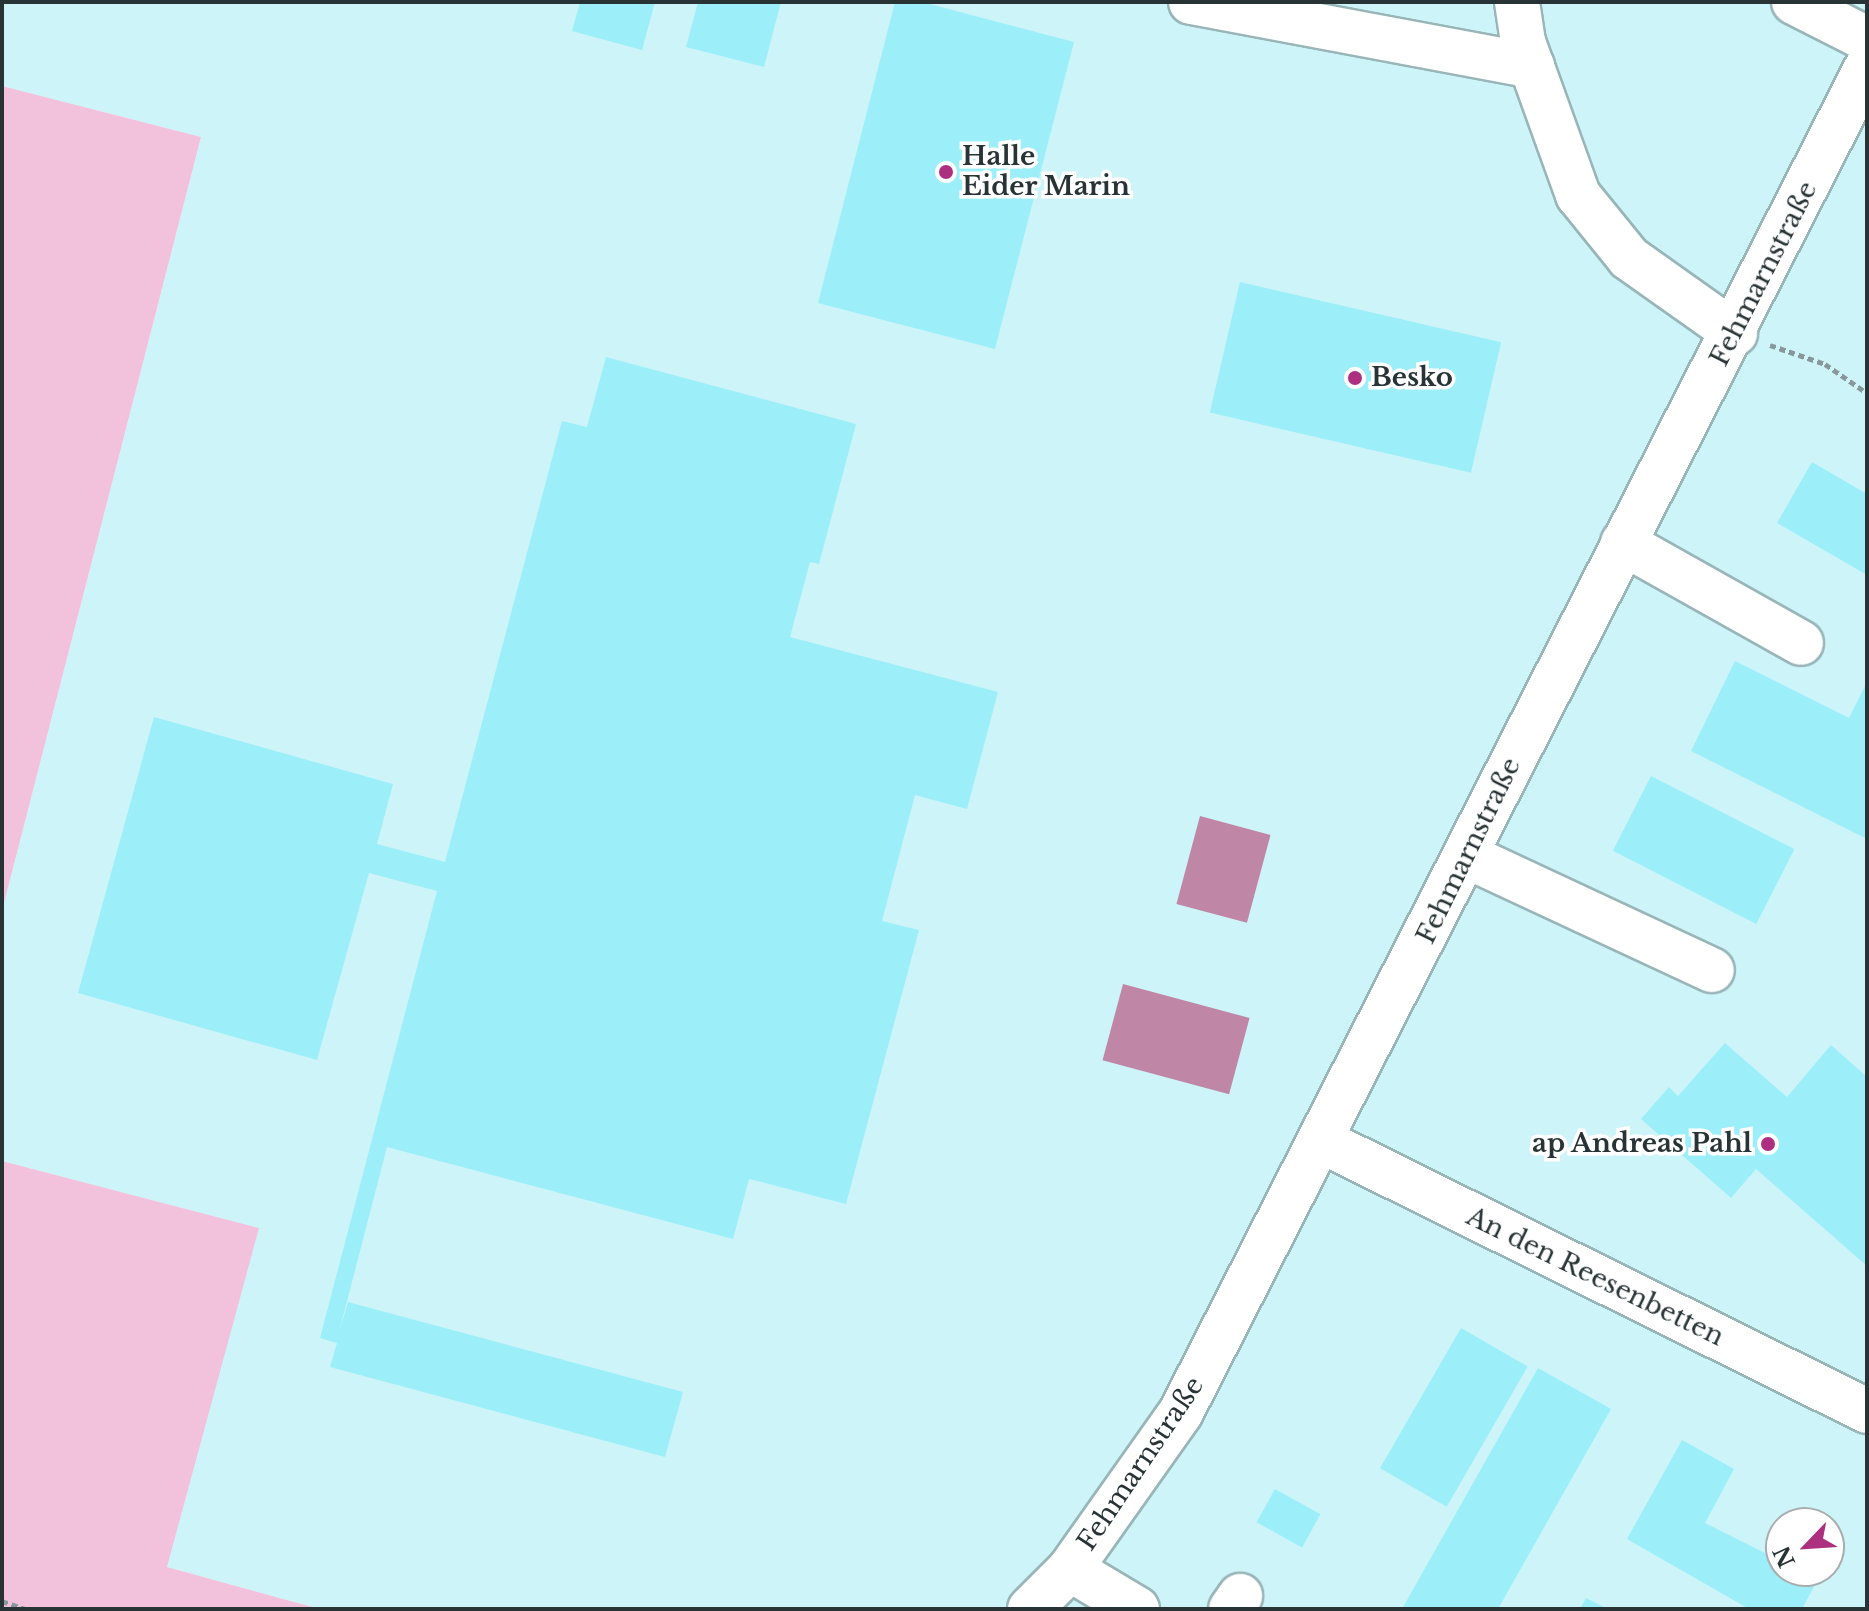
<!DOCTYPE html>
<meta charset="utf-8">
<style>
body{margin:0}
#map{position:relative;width:1869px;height:1611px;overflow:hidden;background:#eafcfe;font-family:"Libre Baskerville",serif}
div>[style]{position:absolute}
.built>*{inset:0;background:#cdf4f9}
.green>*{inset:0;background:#f2c2dc}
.water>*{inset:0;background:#bf86a6;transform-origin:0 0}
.building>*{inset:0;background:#9ceff9;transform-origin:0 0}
.path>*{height:5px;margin-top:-2.5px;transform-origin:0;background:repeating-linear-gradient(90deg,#889799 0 6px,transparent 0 10px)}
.roads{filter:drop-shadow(2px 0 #98b5b8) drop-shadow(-2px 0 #98b5b8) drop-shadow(0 2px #98b5b8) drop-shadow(0 -2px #98b5b8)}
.minor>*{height:44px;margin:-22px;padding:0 22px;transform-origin:22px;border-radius:22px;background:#fff}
.dots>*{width:22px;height:22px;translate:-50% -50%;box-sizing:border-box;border:4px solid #fff;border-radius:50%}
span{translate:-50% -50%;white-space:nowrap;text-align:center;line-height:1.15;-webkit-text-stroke:7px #fff;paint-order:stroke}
.poi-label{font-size:26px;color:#273334;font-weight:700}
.left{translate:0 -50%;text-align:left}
.right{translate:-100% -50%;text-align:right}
.street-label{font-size:26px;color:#273334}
.frame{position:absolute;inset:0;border:4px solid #273334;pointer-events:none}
.north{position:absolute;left:1765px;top:1507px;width:80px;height:80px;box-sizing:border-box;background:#fff;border:2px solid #a9adae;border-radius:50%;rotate:245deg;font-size:22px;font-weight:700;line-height:32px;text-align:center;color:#273334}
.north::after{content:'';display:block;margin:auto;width:28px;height:36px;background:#ac2f80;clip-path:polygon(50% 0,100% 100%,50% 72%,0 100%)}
</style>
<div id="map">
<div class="built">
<i style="clip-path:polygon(evenodd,2px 2px,1867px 2px,1867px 1609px,320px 1609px,167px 1567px,258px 1228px,2px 1161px,2px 911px,201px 137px,2px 86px,2px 2px,1781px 1523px,1829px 1523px,1829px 1571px,1781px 1571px,1781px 1523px)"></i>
</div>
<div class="green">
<i style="clip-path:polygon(2px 86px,201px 137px,2px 911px)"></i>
<i style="clip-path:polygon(2px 1161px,259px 1228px,167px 1567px,320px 1609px,2px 1609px)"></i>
</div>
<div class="water">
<i style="left:1200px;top:816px;width:73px;height:91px;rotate:15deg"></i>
<i style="left:1123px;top:984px;width:131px;height:79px;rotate:15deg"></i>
</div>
<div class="building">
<i style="clip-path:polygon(580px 2px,655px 2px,642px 50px,572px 31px)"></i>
<i style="clip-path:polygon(698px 2px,781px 2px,764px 67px,686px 47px)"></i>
<i style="clip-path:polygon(895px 2px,922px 2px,1074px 42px,995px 349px,818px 303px)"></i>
<i style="left:1240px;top:282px;width:268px;height:134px;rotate:13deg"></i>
<i style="clip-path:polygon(606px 357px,856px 424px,819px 564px,810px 562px,790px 637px,998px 692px,967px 809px,915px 795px,882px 921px,919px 930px,846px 1204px,749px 1179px,733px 1239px,387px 1147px,339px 1332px,348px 1302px,683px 1392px,665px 1457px,330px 1367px,337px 1343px,320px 1338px,437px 891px,369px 873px,317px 1060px,78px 993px,154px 717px,393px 784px,377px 844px,445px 862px,562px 421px,587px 427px)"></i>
<i style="clip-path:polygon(1812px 462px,1867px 494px,1867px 575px,1777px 523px)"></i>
<i style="clip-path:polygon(1735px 661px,1849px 718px,1867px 682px,1867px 839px,1691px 751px)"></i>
<i style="left:1651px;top:776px;width:161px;height:84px;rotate:27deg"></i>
<i style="clip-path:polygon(1725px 1043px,1787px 1097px,1831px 1045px,1867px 1077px,1867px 1266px,1756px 1169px,1731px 1198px,1641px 1119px,1669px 1087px,1678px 1096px)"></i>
<i style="left:1461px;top:1328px;width:77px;height:162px;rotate:30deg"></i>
<i style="clip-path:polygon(1538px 1368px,1611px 1409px,1498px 1609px,1402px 1609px)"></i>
<i style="clip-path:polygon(1682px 1440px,1734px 1469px,1705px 1523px,1781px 1561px,1781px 1571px,1817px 1581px,1802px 1609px,1749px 1609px,1627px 1539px)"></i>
<i style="left:1275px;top:1489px;width:52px;height:38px;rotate:29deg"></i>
<i style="clip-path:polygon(1586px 1598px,1608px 1609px,1580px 1609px)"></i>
</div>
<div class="path">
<i style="left:1770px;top:345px;width:58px;rotate:19.1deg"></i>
<i style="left:1825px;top:364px;width:51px;rotate:34.6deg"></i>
<i style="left:2px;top:1601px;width:24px;rotate:19deg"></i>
</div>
<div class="roads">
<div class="minor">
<i style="left:1191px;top:2px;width:347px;rotate:10.6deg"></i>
<i style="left:1517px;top:2px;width:40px;rotate:81.5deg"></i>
<i style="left:1523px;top:42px;width:163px;rotate:70.2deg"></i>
<i style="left:1578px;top:195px;width:81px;rotate:51deg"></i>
<i style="left:1629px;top:258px;width:130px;rotate:35.3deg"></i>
<i style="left:1794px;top:2px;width:82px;rotate:26.9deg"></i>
<i style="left:1623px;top:543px;width:204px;rotate:29.3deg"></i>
<i style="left:1467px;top:856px;width:270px;rotate:25deg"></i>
<i style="left:1324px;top:1142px;width:606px;rotate:26.35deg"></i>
<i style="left:1070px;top:1569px;width:78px;rotate:30.8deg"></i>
<i style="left:1030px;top:1609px;width:57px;rotate:-45deg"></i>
<i style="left:1070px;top:1569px;width:192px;rotate:-54.7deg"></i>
<i style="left:1181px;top:1412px;width:1510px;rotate:-62.98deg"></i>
<i style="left:1231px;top:1609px;width:16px;rotate:-55deg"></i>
</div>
</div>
<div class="dots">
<i style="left:946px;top:172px;background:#ac2f80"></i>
<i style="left:1355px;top:378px;background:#ac2f80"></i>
<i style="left:1768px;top:1144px;background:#ac2f80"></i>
</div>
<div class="poi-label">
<span class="left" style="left:962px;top:172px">Halle<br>Eider Marin</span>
<span class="left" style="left:1371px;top:378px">Besko</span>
<span class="right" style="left:1752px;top:1144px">ap Andreas Pahl</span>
</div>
<div class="street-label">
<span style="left:1764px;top:274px;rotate:-63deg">Fehmarnstraße</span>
<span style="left:1469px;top:851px;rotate:-64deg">Fehmarnstraße</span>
<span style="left:1595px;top:1277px;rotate:26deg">An den Reesenbetten</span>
<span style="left:1141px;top:1464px;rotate:-56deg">Fehmarnstraße</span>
</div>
<div class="frame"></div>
<div class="north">N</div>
</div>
